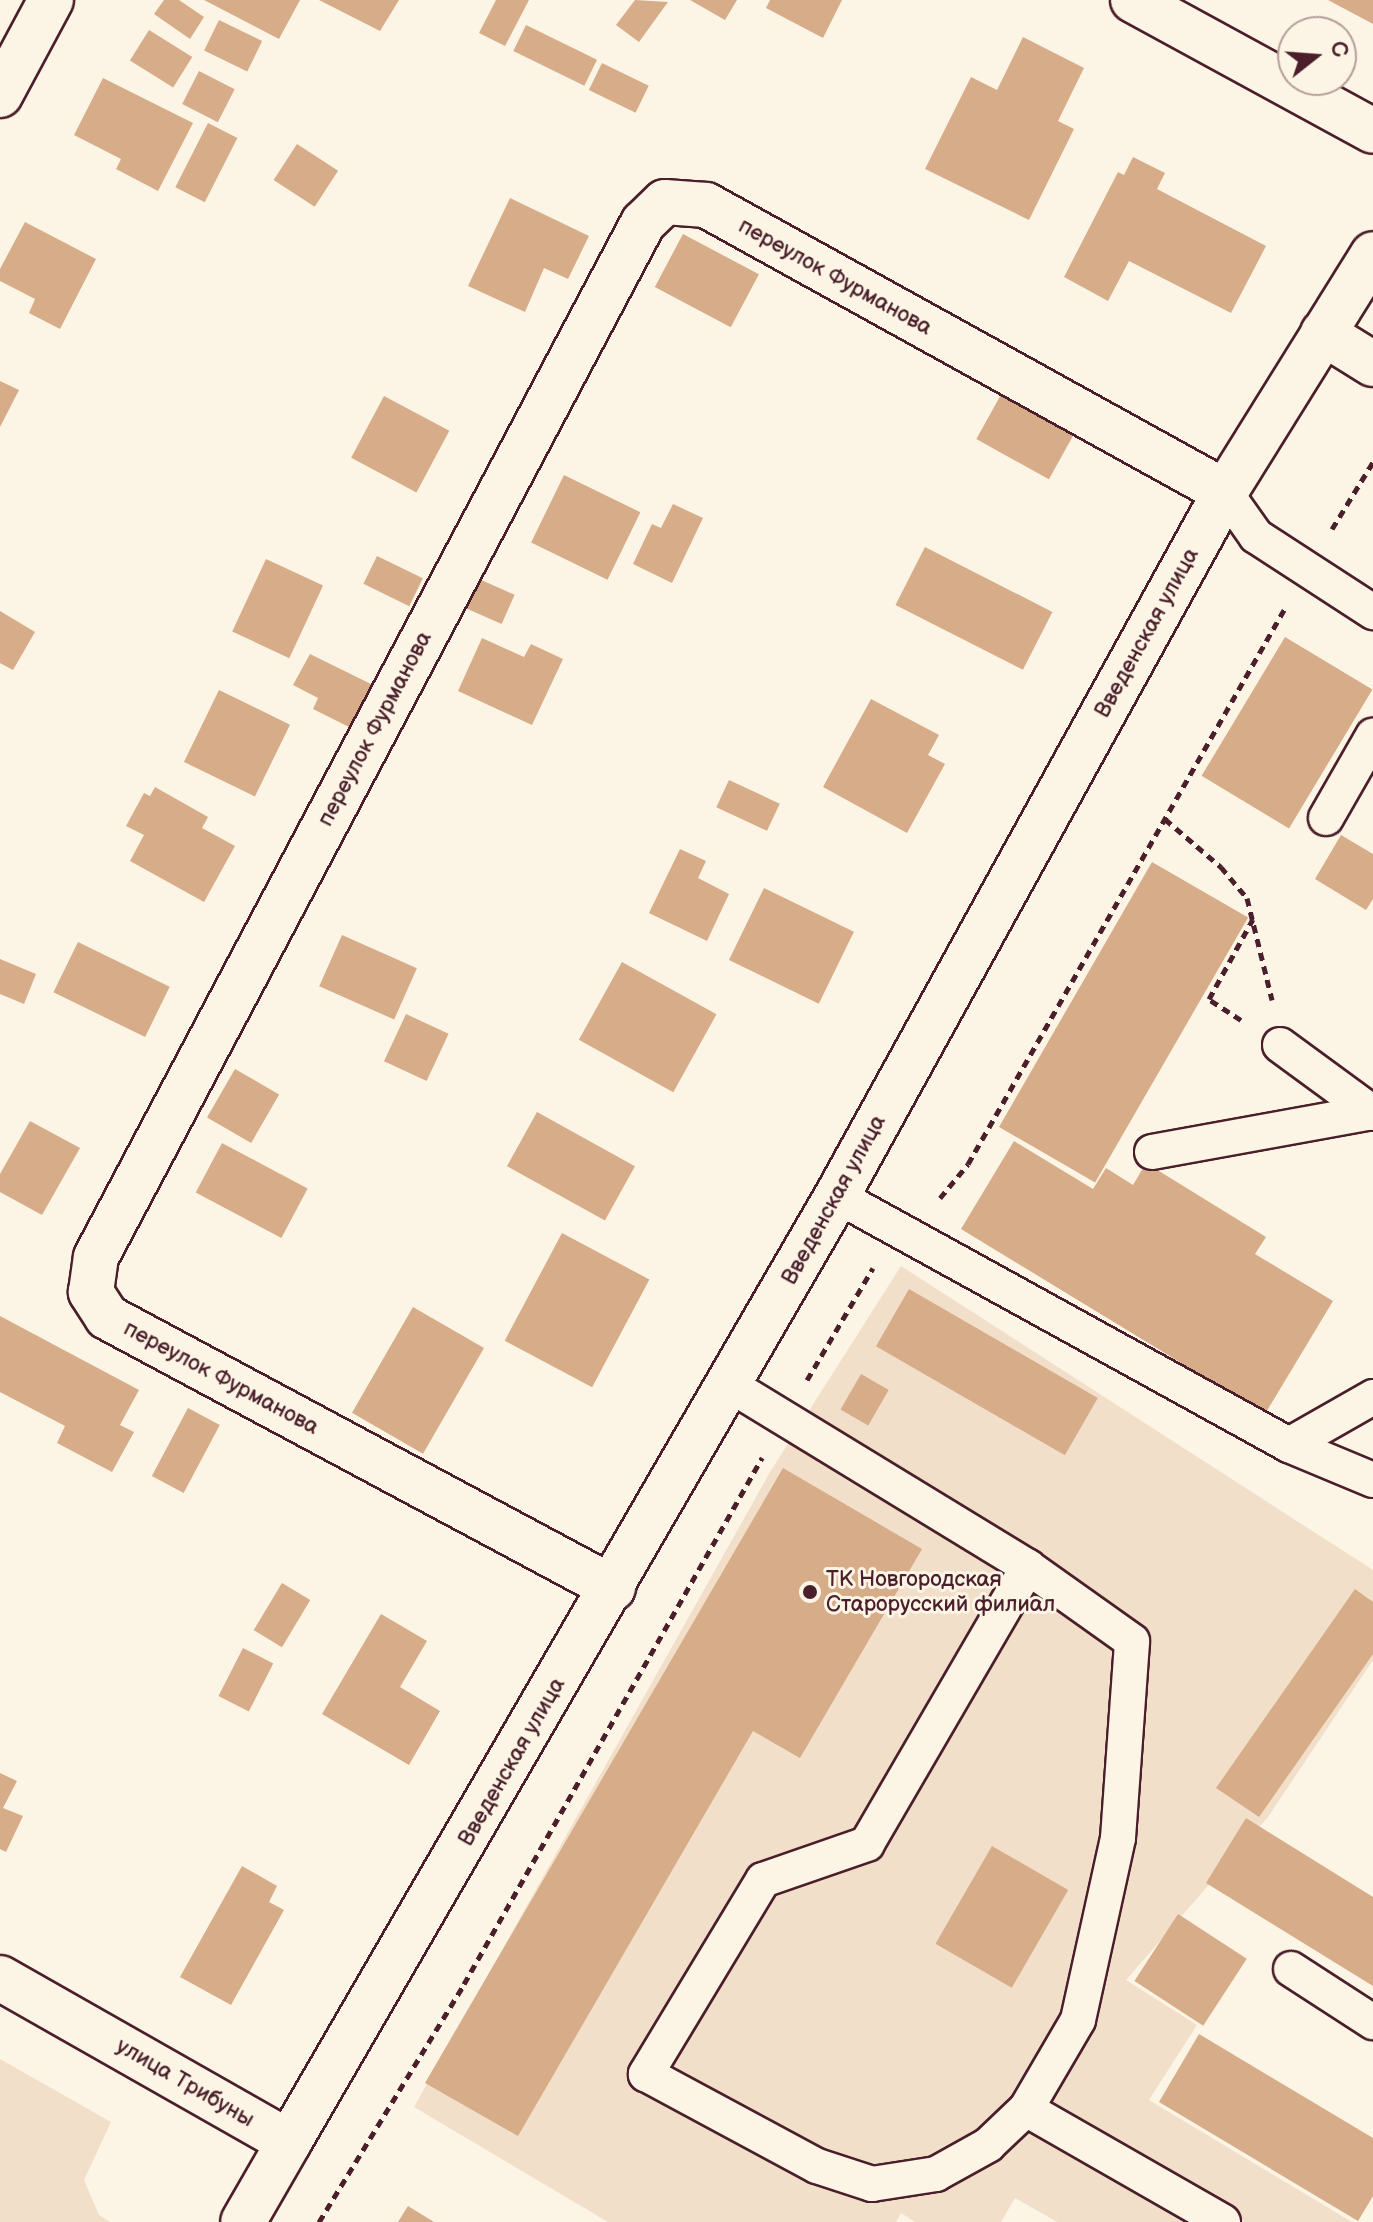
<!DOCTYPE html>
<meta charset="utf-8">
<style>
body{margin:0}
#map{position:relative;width:1373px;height:2222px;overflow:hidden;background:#fcf5e5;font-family:"Balsamiq Sans",sans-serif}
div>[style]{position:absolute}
.built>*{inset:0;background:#f1dfc9}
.building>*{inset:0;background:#d7ac88;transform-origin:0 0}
.path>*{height:5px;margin-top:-2.5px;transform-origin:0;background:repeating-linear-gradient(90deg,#4a1f2b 0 8px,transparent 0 14px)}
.roads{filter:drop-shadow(2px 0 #4a1f2b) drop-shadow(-2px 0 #4a1f2b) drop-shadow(0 2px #4a1f2b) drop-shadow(0 -2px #4a1f2b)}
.service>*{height:34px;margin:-17px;padding:0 17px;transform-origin:17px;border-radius:17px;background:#fcf5e5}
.minor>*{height:44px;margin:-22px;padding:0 22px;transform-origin:22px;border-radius:22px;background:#fcf5e5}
.secondary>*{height:44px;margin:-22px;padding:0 22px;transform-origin:22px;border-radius:22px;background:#fcf5e5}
.dots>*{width:22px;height:22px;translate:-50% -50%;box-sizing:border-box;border:4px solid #fcf5e5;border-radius:50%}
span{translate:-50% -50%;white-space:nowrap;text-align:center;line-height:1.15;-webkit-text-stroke:6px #fcf5e5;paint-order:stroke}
.street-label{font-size:22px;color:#4a1f2b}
.poi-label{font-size:22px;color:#4a1f2b}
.left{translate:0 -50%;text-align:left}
.north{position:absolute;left:1277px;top:16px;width:80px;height:80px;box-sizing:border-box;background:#fcf5e5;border:2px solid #b59f9b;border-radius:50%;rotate:73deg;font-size:22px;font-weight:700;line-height:32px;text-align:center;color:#4a1f2b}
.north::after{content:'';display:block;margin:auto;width:28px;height:36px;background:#4a1f2b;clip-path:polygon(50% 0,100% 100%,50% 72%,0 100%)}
</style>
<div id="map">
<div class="built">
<i style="clip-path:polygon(901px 1266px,1373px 1570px,1373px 1660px,1268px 1817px,1126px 1980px,1197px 2025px,1149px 2100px,1352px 2222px,1057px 2222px,1015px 2198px,1001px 2222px,915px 2222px,901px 2213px,896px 2222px,608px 2222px,414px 2107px,770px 1472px)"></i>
<i style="clip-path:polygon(0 2059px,111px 2122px,84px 2180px,99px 2215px,110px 2222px,0 2222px)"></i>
</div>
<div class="building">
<i style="clip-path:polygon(164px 0,179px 0,204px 17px,190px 39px,154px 14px)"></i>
<i style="clip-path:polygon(204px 0,300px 0,279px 39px)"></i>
<i style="clip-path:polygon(319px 0,399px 0,380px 31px)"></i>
<i style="clip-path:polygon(496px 0,529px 0,505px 46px,479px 33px)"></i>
<i style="clip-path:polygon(635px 0,668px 2px,639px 42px,616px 25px)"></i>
<i style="clip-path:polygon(690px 0,737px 0,725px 20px)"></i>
<i style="clip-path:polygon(770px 0,842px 0,823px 38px,766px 8px)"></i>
<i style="clip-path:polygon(1328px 0,1373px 0,1373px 24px)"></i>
<i style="left:219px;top:20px;width:48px;height:34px;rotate:26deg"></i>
<i style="left:526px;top:25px;width:79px;height:29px;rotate:26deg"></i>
<i style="left:149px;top:30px;width:51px;height:36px;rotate:32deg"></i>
<i style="clip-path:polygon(1023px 37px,1084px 68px,1058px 121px,1074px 129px,1029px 220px,925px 169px,971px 77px,997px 90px)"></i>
<i style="left:602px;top:63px;width:52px;height:30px;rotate:26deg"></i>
<i style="left:199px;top:71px;width:40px;height:37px;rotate:27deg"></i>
<i style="clip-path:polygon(103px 78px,193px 123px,158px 191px,116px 169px,121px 159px,74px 135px)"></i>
<i style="left:208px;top:123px;width:33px;height:72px;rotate:27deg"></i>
<i style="left:297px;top:144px;width:49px;height:43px;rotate:33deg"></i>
<i style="clip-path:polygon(1133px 157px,1165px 173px,1157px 189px,1266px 246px,1231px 313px,1129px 261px,1108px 301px,1064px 277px,1118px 172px,1124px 175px)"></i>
<i style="clip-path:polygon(510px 198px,589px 236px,568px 279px,544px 268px,525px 312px,468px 286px)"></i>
<i style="clip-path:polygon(25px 222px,96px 259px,60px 329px,29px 313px,35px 299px,0 281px,0 269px)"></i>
<i style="left:683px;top:234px;width:86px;height:60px;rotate:28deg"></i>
<i style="clip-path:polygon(0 381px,19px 390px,0 427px)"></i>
<i style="left:1003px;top:391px;width:83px;height:55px;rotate:29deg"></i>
<i style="left:384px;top:396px;width:74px;height:70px;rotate:28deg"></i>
<i style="left:564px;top:475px;width:85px;height:75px;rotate:26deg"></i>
<i style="clip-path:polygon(673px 504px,703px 518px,672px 583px,633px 564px,652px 524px,661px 528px)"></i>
<i style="left:925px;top:547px;width:143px;height:65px;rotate:27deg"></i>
<i style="left:377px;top:556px;width:51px;height:31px;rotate:26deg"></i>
<i style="left:266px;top:559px;width:63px;height:80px;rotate:25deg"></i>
<i style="left:479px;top:579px;width:39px;height:32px;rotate:24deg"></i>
<i style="clip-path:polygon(0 611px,35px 632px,13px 670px,0 663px)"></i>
<i style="left:1285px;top:637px;width:102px;height:162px;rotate:31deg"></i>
<i style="clip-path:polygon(482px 638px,524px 657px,531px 644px,563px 659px,532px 725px,458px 691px)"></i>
<i style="clip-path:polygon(310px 654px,373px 685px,351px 728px,313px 709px,318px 698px,293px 685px)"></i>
<i style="left:219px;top:690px;width:79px;height:80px;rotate:26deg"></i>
<i style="clip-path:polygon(871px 699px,939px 735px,928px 755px,945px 764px,907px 833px,823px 787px)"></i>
<i style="left:729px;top:780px;width:56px;height:30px;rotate:25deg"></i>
<i style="clip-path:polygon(155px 787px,208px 817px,202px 828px,235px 846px,204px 902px,130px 861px,144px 835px,126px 826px,144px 793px,150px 796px)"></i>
<i style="clip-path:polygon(1341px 835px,1373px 854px,1373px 899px,1366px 910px,1315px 879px)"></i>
<i style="clip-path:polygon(680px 849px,706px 861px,698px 878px,729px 894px,707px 941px,649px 913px)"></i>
<i style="left:1152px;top:862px;width:111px;height:306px;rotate:30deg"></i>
<i style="left:764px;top:888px;width:100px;height:80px;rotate:26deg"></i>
<i style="left:342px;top:935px;width:82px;height:56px;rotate:24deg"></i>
<i style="left:78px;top:942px;width:102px;height:56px;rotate:26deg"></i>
<i style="clip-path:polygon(0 959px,36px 974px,24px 1004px,0 994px)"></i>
<i style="left:622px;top:962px;width:108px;height:89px;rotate:29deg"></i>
<i style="left:406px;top:1014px;width:47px;height:52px;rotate:25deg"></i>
<i style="left:235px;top:1069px;width:51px;height:56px;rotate:30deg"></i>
<i style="left:537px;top:1112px;width:112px;height:62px;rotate:29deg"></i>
<i style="clip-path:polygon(30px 1121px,80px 1148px,42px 1215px,0 1192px,0 1174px)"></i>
<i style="clip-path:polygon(1014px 1141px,1093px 1189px,1106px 1168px,1133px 1185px,1146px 1163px,1266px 1237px,1255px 1254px,1333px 1301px,1265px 1414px,961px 1229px)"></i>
<i style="left:222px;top:1143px;width:97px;height:56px;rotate:28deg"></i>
<i style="left:562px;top:1233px;width:99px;height:122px;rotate:28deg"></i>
<i style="left:909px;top:1289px;width:218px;height:66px;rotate:30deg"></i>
<i style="left:413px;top:1307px;width:82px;height:122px;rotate:30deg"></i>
<i style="clip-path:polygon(0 1316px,139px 1390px,120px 1425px,134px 1432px,112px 1472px,57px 1443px,65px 1426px,0 1392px)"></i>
<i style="left:861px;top:1374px;width:32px;height:41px;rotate:30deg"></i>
<i style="left:188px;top:1408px;width:36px;height:77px;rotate:28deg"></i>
<i style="clip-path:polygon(783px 1468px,922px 1549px,800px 1758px,753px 1731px,518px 2136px,425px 2083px)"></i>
<i style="left:282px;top:1583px;width:33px;height:55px;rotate:31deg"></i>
<i style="clip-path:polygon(1355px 1589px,1373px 1602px,1373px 1654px,1259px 1817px,1216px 1788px)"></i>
<i style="clip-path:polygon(381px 1614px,427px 1641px,400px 1687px,440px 1711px,409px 1765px,322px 1714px)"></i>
<i style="left:243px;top:1648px;width:34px;height:54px;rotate:27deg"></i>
<i style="clip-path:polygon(0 1773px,17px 1781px,3px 1808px,23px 1816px,6px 1852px,0 1849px)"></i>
<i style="clip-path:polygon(1246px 1818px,1373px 1897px,1373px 1986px,1206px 1883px)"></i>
<i style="left:992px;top:1846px;width:88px;height:113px;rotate:30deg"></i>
<i style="clip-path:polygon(242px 1866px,277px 1886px,269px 1902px,284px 1910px,231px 2005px,180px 1977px)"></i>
<i style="left:1178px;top:1914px;width:82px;height:80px;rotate:33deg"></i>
<i style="clip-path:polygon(1199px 2034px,1373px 2138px,1373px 2196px,1358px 2221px,1159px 2102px)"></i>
<i style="clip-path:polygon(408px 2206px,434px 2222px,398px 2222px)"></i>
</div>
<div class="path">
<i style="left:1332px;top:529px;width:79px;rotate:-58.5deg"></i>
<i style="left:1165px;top:819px;width:74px;rotate:40.6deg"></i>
<i style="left:1221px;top:867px;width:40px;rotate:50deg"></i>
<i style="left:1247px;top:898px;width:105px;rotate:76.2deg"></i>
<i style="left:1241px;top:1020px;width:38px;rotate:-147deg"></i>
<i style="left:1209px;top:999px;width:91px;rotate:-61.2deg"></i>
<i style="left:940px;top:1198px;width:44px;rotate:-50.5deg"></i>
<i style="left:968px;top:1164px;width:638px;rotate:-60.3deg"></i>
<i style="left:807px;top:1380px;width:130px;rotate:-59.5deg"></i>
<i style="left:319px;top:2222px;width:279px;rotate:-58.6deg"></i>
<i style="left:464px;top:1984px;width:605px;rotate:-60.47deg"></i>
</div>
<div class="roads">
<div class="service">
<i style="left:1225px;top:492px;width:54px;rotate:54.8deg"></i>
<i style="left:1256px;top:536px;width:140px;rotate:33deg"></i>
<i style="left:1326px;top:818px;width:95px;rotate:-60.2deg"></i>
<i style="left:1280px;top:1045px;width:115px;rotate:36.2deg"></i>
<i style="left:1152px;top:1152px;width:224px;rotate:-10.3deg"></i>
<i style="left:837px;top:1196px;width:516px;rotate:28.85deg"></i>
<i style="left:1289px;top:1445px;width:91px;rotate:22.6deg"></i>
<i style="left:730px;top:1385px;width:349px;rotate:31.4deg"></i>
<i style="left:1028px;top:1567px;width:320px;rotate:120.2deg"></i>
<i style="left:867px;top:1844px;width:110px;rotate:160.9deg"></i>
<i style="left:763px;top:1880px;width:227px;rotate:121.1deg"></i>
<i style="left:646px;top:2074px;width:194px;rotate:28.3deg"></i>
<i style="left:817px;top:2166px;width:58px;rotate:18.1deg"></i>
<i style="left:872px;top:2184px;width:65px;rotate:-8.9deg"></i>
<i style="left:936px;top:2174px;width:60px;rotate:-29.1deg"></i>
<i style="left:988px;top:2145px;width:52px;rotate:-43.5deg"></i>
<i style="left:1026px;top:2109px;width:103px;rotate:-59.7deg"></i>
<i style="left:1078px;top:2020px;width:186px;rotate:-77.6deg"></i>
<i style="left:1118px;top:1838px;width:197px;rotate:-85.9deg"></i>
<i style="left:1132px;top:1641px;width:128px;rotate:-144.6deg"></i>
<i style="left:1289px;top:1445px;width:97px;rotate:-29.7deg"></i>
<i style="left:1291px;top:1969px;width:98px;rotate:32.9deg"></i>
<i style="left:1026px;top:2109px;width:227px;rotate:29.8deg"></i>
</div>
<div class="minor">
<i style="left:0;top:95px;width:108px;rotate:-61.8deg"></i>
<i style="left:1323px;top:333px;width:59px;rotate:31.8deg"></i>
<i style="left:613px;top:1588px;width:574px;rotate:-151.83deg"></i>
<i style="left:107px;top:1317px;width:30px;rotate:-123deg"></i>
<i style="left:91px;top:1292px;width:35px;rotate:-82deg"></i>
<i style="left:96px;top:1257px;width:1170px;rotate:-62.12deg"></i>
<i style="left:643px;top:223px;width:30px;rotate:-44deg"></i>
<i style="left:665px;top:202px;width:41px;rotate:4.2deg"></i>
<i style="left:706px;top:205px;width:593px;rotate:28.94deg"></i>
<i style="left:0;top:1978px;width:332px;rotate:29.6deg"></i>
<i style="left:289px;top:2142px;width:92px;rotate:119.9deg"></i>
<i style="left:289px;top:2142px;width:1093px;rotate:-59.92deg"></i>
<i style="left:837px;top:1196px;width:804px;rotate:-61.14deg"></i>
<i style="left:1225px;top:492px;width:280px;rotate:-58.1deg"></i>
</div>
<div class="secondary">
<i style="left:1133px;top:0;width:273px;rotate:28.6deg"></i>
</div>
</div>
<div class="dots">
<i style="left:810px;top:1592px;background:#4a1f2b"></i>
</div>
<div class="street-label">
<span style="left:835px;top:277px;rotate:29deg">переулок Фурманова</span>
<span style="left:1147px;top:633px;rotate:-61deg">Введенская улица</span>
<span style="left:375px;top:729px;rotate:-62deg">переулок Фурманова</span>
<span style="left:834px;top:1200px;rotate:-61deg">Введенская улица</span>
<span style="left:221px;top:1378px;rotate:28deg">переулок Фурманова</span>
<span style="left:512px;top:1762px;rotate:-60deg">Введенская улица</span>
<span style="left:185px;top:2083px;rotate:30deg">улица Трибуны</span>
</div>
<div class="poi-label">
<span class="left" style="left:826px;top:1592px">ТК Новгородская<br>Старорусский филиал</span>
</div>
<div class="north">С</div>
</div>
